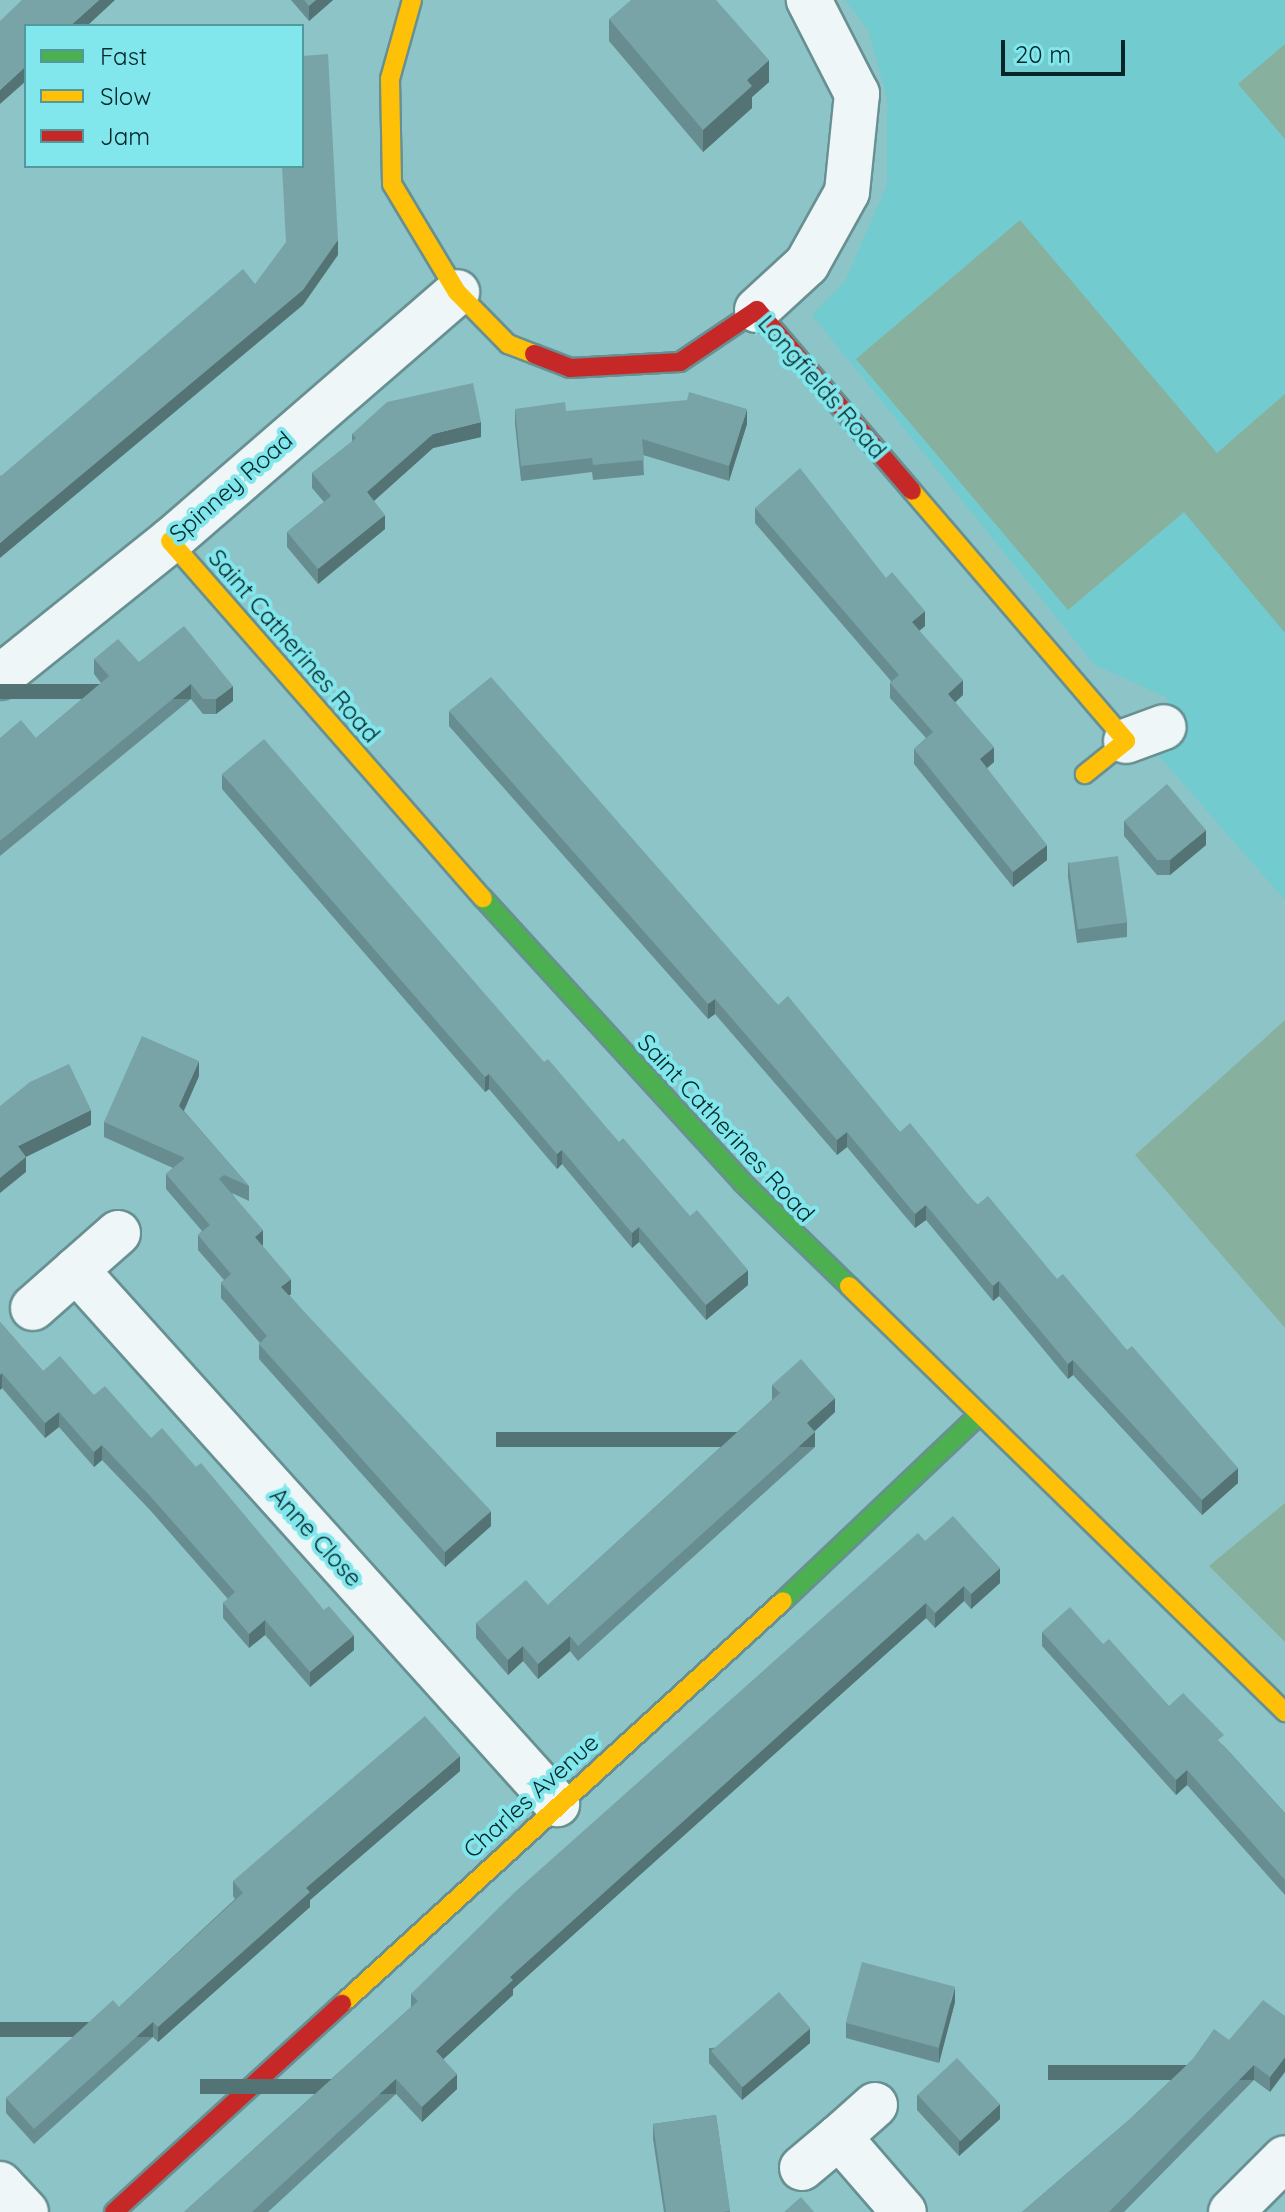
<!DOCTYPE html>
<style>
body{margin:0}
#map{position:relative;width:1285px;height:2212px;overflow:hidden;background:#8dc4c7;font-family:Quicksand,sans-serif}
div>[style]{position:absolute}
.built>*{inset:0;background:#72cbcf}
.green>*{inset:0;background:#88b09e}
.roads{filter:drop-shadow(2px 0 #689092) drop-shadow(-2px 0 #689092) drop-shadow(0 2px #689092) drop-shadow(0 -2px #689092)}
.street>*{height:44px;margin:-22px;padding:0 22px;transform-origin:22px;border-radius:22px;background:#eef6f7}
.fast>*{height:18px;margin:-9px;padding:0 9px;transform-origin:9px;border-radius:9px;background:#4caf50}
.slow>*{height:18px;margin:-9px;padding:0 9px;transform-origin:9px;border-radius:9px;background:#ffc107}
.jam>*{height:18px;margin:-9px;padding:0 9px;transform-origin:9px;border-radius:9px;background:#c62828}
.wall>*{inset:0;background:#678d90}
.shaded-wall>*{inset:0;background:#547375;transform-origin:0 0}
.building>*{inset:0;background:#78a4a7;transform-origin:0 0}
span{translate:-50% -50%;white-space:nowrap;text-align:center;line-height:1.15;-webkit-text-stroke:8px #82e7ec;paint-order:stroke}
.street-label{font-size:24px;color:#042628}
.legend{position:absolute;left:24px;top:24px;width:280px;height:144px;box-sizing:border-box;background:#82e7ec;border:2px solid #509a9e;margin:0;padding:10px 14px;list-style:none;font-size:24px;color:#042628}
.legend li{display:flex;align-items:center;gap:16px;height:40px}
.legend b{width:40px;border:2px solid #509a9e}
.scale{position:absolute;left:1001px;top:40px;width:124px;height:36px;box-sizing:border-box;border:4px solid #042628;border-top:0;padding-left:10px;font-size:24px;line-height:28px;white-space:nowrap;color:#042628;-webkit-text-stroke:6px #82e7ec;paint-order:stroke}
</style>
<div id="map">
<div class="built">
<i style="clip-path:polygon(845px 0,1285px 0,1285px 900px,1159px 756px,1168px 698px,1095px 665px,812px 315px,845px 281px,887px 185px,887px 98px,868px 30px)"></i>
</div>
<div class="green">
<i style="clip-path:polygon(1285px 44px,1285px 139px,1238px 84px)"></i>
<i style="clip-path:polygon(1020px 220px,1217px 453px,1285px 394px,1285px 633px,1184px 512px,1068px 610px,856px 359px)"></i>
<i style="clip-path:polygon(1285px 1020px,1285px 1328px,1135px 1155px)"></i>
<i style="clip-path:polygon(1285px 1503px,1285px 1642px,1209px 1566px)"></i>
</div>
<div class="roads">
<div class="street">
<i style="left:757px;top:310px;width:68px;rotate:-42.6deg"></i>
<i style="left:807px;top:264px;width:82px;rotate:-60.9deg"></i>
<i style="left:847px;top:192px;width:99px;rotate:-84.2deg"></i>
<i style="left:857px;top:94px;width:106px;rotate:-117.1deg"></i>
<i style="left:0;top:677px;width:218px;rotate:-38.7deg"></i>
<i style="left:170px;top:541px;width:380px;rotate:-40.9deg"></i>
<i style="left:1126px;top:741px;width:40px;rotate:-20.2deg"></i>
<i style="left:118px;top:1233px;width:56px;rotate:138.6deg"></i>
<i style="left:76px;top:1270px;width:719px;rotate:47.99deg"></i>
<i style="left:33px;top:1308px;width:57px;rotate:-41.5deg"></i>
<i style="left:875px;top:2105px;width:48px;rotate:138.4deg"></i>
<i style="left:839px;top:2137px;width:99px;rotate:49.1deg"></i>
<i style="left:802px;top:2168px;width:48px;rotate:-40deg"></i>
<i style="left:0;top:2184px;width:38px;rotate:47deg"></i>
<i style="left:1231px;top:2212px;width:76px;rotate:-45deg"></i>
</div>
<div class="fast">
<i style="left:483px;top:898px;width:384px;rotate:47.6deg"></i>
<i style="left:742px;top:1182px;width:149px;rotate:44.2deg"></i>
<i style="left:783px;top:1601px;width:270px;rotate:-43.5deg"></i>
</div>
<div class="slow">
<i style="left:412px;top:0;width:82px;rotate:105.6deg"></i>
<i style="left:390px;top:79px;width:105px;rotate:88.9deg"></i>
<i style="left:392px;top:184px;width:126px;rotate:59deg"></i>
<i style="left:457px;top:292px;width:73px;rotate:45.6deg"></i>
<i style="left:508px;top:344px;width:28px;rotate:21deg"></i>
<i style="left:912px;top:491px;width:329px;rotate:49.4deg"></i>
<i style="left:1126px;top:741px;width:53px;rotate:141.2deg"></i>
<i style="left:170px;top:541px;width:475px;rotate:48.8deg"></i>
<i style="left:849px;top:1286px;width:610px;rotate:44.34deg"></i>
<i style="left:342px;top:2004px;width:597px;rotate:-42.42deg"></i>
</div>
<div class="jam">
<i style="left:534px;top:354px;width:39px;rotate:21deg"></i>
<i style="left:570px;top:368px;width:110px;rotate:-3.1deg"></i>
<i style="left:680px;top:362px;width:93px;rotate:-34deg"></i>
<i style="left:757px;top:310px;width:238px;rotate:49.4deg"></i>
<i style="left:114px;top:2212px;width:309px;rotate:-42.4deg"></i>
</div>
</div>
<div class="wall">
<i style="clip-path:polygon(291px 0,333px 0,309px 21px)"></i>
<i style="clip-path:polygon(609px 19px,769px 82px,752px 97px,752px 108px,703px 152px,609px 41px)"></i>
<i style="clip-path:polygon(515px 409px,566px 411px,747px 424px,729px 481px,643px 455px,644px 475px,593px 480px,592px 472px,521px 481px,515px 424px)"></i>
<i style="clip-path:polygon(352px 434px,481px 437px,433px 448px,374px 501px,385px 529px,318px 584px,287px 547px,287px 532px,324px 502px,312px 488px,312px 473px,352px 442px)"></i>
<i style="clip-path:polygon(755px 508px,886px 578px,925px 626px,919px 631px,963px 695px,955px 702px,994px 762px,987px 768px,1047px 860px,1013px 887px,914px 764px,914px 749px,926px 738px,890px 698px,890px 683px,891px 681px,755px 523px)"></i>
<i style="clip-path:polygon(94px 659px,139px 662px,233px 701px,216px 714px,203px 714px,191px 699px,0 856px,0 738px,36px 738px,101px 683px,94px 674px)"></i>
<i style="clip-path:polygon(449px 711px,778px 1005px,900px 1132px,1057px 1279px,1238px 1483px,1202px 1515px,1073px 1375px,1068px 1379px,999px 1296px,993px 1301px,926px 1220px,915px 1228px,847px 1147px,837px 1155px,715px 1014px,708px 1019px,449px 726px)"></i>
<i style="clip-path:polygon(222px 774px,544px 1062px,748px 1285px,706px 1320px,639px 1242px,632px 1248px,562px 1164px,557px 1169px,489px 1089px,485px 1092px,222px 789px)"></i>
<i style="clip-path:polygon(1124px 821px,1206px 845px,1170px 875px,1157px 875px,1124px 836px)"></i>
<i style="clip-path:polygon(1068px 862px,1127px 922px,1127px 937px,1077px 943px,1068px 877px)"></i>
<i style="clip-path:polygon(199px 1076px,184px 1111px,249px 1186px,249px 1201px,232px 1193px,263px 1245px,262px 1246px,291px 1294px,289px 1295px,491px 1526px,445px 1567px,259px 1359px,259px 1344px,260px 1343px,221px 1298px,221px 1283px,224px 1280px,198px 1250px,198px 1235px,202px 1231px,166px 1189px,166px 1174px,173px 1168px,104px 1137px,104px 1122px)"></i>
<i style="clip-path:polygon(0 1322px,43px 1371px,94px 1395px,151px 1438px,354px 1650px,310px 1687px,265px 1635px,249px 1648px,223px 1618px,223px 1603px,228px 1599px,150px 1510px,102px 1460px,94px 1467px,59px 1427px,45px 1438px,2px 1388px,0 1390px)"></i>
<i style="clip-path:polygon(772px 1385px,835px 1412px,815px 1431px,815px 1447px,578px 1661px,570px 1651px,538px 1679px,523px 1661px,508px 1675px,476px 1638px,476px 1623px,548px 1605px,772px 1400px)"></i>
<i style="clip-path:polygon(925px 1541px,1000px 1583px,971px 1609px,964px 1601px,935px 1628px,926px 1618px,513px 1989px,513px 1995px,443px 2059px,457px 2089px,422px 2122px,396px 2094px,268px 2212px,184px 2212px,411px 2007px,411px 1994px)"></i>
<i style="clip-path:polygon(1042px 1632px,1103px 1644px,1169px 1706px,1224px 1746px,1285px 1813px,1285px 1895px,1187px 1785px,1176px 1795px,1042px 1646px)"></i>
<i style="clip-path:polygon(460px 1771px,310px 1900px,310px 1907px,158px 2042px,153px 2037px,34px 2144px,6px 2113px,6px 2098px,119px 2007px,235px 1899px,233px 1896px,233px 1881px)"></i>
<i style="clip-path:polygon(955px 2002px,939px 2063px,846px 2038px,846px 2023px)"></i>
<i style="clip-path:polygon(1285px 2016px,1270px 2092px,1254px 2080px,1124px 2212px,1022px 2212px,1130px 2119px,1192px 2060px,1229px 2040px)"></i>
<i style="clip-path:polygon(810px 2043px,742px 2100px,709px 2063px,709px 2048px)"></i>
<i style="clip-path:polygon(917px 2095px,1000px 2119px,959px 2156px,917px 2110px)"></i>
<i style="clip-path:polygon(716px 2115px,730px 2212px,664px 2212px,653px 2139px,653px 2124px)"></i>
</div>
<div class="shaded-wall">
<i style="clip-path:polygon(99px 0,115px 0,87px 26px,70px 26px)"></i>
<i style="clip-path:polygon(316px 0,333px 0,309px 21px,309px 6px)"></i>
<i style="clip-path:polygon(769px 60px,769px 82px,752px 97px,752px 108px,703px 152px,703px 130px,747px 80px)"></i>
<i style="clip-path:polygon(26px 66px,26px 81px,0 104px,0 90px)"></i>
<i style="clip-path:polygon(338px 240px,338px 255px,303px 305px,0 558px,0 543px)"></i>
<i style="clip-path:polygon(747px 409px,747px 424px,729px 481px,729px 466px)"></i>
<i style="clip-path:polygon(481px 422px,481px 437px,433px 448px,367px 507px,367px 492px,433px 434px)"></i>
<i style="clip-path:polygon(385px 515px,385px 529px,318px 584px,318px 569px)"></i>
<i style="clip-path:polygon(925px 611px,925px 626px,912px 637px,912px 622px)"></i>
<i style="clip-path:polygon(963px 680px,963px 695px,948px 709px,948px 694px)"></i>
<i style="left:191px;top:684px;width:15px;height:247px;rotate:90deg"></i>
<i style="clip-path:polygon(233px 686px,233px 701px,216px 714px,216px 699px)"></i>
<i style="clip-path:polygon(994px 747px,994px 762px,980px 774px,980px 759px)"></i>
<i style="clip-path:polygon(1206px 830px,1206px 845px,1170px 875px,1170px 860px)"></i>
<i style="clip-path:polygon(1047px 845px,1047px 860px,1013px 887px,1013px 872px)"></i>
<i style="clip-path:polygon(715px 999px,715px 1014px,708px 1019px,708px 1004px)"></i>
<i style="clip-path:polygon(199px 1061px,199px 1076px,179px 1121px,179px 1106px)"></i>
<i style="clip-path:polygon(489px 1074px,489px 1089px,485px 1092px,485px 1077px)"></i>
<i style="clip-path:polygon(91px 1110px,91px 1125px,26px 1157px,26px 1172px,0 1193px,0 1178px,18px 1146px)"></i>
<i style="clip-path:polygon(847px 1132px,847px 1147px,837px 1155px,837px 1140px)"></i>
<i style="clip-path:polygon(562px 1150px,562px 1164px,557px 1169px,557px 1154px)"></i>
<i style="clip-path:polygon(926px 1205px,926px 1220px,915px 1228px,915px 1214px)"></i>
<i style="clip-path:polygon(639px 1227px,639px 1242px,632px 1248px,632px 1233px)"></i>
<i style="clip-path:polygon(263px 1230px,263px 1245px,255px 1252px,255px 1237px)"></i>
<i style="clip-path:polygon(748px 1270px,748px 1285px,706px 1320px,706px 1305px)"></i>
<i style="clip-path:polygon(291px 1279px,291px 1294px,281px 1302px,281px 1287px)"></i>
<i style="clip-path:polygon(999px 1281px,999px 1296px,993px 1301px,993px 1286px)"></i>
<i style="clip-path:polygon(1073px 1360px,1073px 1375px,1068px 1379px,1068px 1364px)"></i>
<i style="clip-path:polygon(2px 1373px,2px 1388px,0 1390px,0 1375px)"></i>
<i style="clip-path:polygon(835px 1398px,835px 1412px,807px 1438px,807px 1423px)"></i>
<i style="clip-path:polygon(59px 1412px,59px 1427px,45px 1438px,45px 1423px)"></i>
<i style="left:815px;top:1432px;width:15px;height:319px;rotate:90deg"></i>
<i style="clip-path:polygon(102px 1445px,102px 1460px,94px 1467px,94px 1452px)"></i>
<i style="clip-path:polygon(1238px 1468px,1238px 1483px,1202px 1515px,1202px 1500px)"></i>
<i style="clip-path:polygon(491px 1511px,491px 1526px,445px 1567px,445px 1552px)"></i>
<i style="clip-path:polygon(1000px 1568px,1000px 1583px,971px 1609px,971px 1594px)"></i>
<i style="clip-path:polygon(964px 1586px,964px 1601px,935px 1628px,935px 1613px)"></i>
<i style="clip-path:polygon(926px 1603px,926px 1618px,513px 1989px,513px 1995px,436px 2066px,436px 2051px,510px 1977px)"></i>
<i style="clip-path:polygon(265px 1620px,265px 1635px,249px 1648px,249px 1634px)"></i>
<i style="clip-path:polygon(354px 1635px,354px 1650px,310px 1687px,310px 1672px)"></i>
<i style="clip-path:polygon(570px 1636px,570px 1651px,538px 1679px,538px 1664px)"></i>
<i style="clip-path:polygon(523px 1646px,523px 1661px,508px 1675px,508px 1660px)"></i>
<i style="clip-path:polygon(460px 1756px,460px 1771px,310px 1900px,310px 1907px,158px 2042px,158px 2027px,306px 1888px)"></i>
<i style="clip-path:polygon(1187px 1770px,1187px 1785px,1176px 1795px,1176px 1780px)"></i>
<i style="clip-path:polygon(955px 1987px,955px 2002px,939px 2063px,939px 2048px)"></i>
<i style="left:153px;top:2022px;width:15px;height:160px;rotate:90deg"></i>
<i style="clip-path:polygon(810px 2028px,810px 2043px,742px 2100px,742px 2085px)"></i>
<i style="clip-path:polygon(1285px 2057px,1285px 2072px,1270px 2092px,1270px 2077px)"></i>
<i style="left:1254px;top:2065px;width:15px;height:206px;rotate:90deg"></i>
<i style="clip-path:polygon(457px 2074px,457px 2089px,422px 2122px,422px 2107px)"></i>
<i style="left:396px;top:2079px;width:15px;height:196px;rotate:90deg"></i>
<i style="clip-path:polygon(1000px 2104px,1000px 2119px,959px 2156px,959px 2142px)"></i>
</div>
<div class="building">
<i style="clip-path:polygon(22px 0,99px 0,70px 26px,26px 26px,26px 66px,0 90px,0 21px)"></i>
<i style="clip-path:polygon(304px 0,316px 0,309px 6px)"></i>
<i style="clip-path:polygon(631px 0,716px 0,769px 60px,747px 80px,752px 86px,703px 130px,609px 19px)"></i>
<i style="clip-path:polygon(328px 54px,338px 240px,303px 290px,0 543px,0 475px,1px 476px,243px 269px,255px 284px,286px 242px,282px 166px,302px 166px,302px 56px)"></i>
<i style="clip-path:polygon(473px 383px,481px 422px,433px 434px,367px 492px,385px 515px,318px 569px,287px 532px,331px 496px,312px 473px,356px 438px,352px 434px,387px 402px)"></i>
<i style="clip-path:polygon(689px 392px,747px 409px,729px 466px,642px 439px,644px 460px,593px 465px,592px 458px,521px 466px,515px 409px,565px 402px,566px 411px,687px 400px)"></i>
<i style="clip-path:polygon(800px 468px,886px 578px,892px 572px,925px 611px,912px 622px,963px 680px,948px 694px,994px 747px,980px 759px,1047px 845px,1013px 872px,914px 749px,933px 732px,890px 683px,899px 675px,755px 508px)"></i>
<i style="clip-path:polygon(184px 626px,233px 686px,216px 699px,203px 699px,191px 684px,0 841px,0 738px,21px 720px,36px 738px,109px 676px,94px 659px,118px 639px,139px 662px)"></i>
<i style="clip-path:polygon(491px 677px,778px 1005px,788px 996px,900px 1132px,910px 1123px,977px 1205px,988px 1196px,1057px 1279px,1063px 1274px,1127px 1350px,1132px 1346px,1238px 1468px,1202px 1500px,1073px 1360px,1068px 1364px,999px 1281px,993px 1286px,926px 1205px,915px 1214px,847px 1132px,837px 1140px,715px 999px,708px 1004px,449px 711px)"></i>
<i style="clip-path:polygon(264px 739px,544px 1062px,548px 1059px,619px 1142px,623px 1138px,690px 1216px,697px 1210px,748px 1270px,706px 1305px,639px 1227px,632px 1233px,562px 1150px,557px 1154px,489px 1074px,485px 1077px,222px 774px)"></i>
<i style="clip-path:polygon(1167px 784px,1206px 830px,1170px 860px,1157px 860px,1124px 821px)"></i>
<i style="left:1118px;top:856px;width:67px;height:50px;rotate:82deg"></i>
<i style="clip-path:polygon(142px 1036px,199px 1061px,179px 1106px,249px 1186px,224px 1175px,219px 1179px,263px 1230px,255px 1237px,291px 1279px,281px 1287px,491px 1511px,445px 1552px,259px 1344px,267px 1336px,221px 1283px,231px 1274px,198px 1235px,210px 1225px,166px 1174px,185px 1158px,104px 1122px)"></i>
<i style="clip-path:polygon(69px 1064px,91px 1110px,18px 1146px,26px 1157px,0 1178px,0 1106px,30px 1082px)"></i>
<i style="clip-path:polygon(0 1322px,43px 1371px,60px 1356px,94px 1395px,105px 1386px,151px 1438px,162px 1428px,196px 1467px,201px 1463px,324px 1610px,329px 1606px,354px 1635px,310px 1672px,265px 1620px,249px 1634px,223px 1603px,235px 1592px,150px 1496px,102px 1445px,94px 1452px,59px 1412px,45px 1423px,2px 1373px,0 1375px)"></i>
<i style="clip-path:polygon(801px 1359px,835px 1398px,807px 1423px,815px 1432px,578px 1646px,570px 1636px,538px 1664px,523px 1646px,508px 1660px,476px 1623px,526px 1580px,548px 1605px,780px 1393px,772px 1385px)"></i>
<i style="clip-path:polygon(953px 1516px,1000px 1568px,971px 1594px,964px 1586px,935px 1613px,926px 1603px,510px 1977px,513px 1980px,436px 2051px,457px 2074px,422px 2107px,396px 2079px,252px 2212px,184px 2212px,418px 2001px,411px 1994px,516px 1891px,918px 1533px,925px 1541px)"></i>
<i style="clip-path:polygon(1070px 1607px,1103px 1644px,1109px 1639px,1169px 1706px,1183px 1693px,1224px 1735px,1218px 1740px,1285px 1813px,1285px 1880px,1187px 1770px,1176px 1780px,1042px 1632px)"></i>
<i style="clip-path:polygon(425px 1716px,460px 1756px,306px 1888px,310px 1892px,158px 2027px,153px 2022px,34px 2129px,6px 2098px,113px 2000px,119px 2007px,243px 1893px,233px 1881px)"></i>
<i style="left:862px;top:1962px;width:96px;height:63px;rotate:15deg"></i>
<i style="left:779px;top:1992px;width:48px;height:90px;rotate:49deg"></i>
<i style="clip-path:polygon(1263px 2000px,1285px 2016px,1285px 2057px,1270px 2077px,1254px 2065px,1109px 2212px,1022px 2212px,1130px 2119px,1192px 2060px,1214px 2029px,1229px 2040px)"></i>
<i style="left:957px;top:2058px;width:63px;height:54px;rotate:47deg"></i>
<i style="clip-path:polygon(716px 2115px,730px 2211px,722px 2212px,666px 2212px,653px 2124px)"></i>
<i style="clip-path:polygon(801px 2197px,814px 2212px,784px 2212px)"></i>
</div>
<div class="street-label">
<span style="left:822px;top:387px;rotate:49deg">Longfields Road</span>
<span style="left:231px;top:487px;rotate:-41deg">Spinney Road</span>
<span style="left:294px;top:646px;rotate:49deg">Saint Catherines Road</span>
<span style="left:726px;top:1128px;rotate:47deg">Saint Catherines Road</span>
<span style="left:316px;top:1537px;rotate:48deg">Anne Close</span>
<span style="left:531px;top:1796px;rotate:-42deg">Charles Avenue</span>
</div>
<ul class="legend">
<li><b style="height:10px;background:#4caf50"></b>Fast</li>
<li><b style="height:10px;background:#ffc107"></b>Slow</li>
<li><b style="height:10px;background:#c62828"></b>Jam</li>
</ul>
<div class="scale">20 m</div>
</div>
